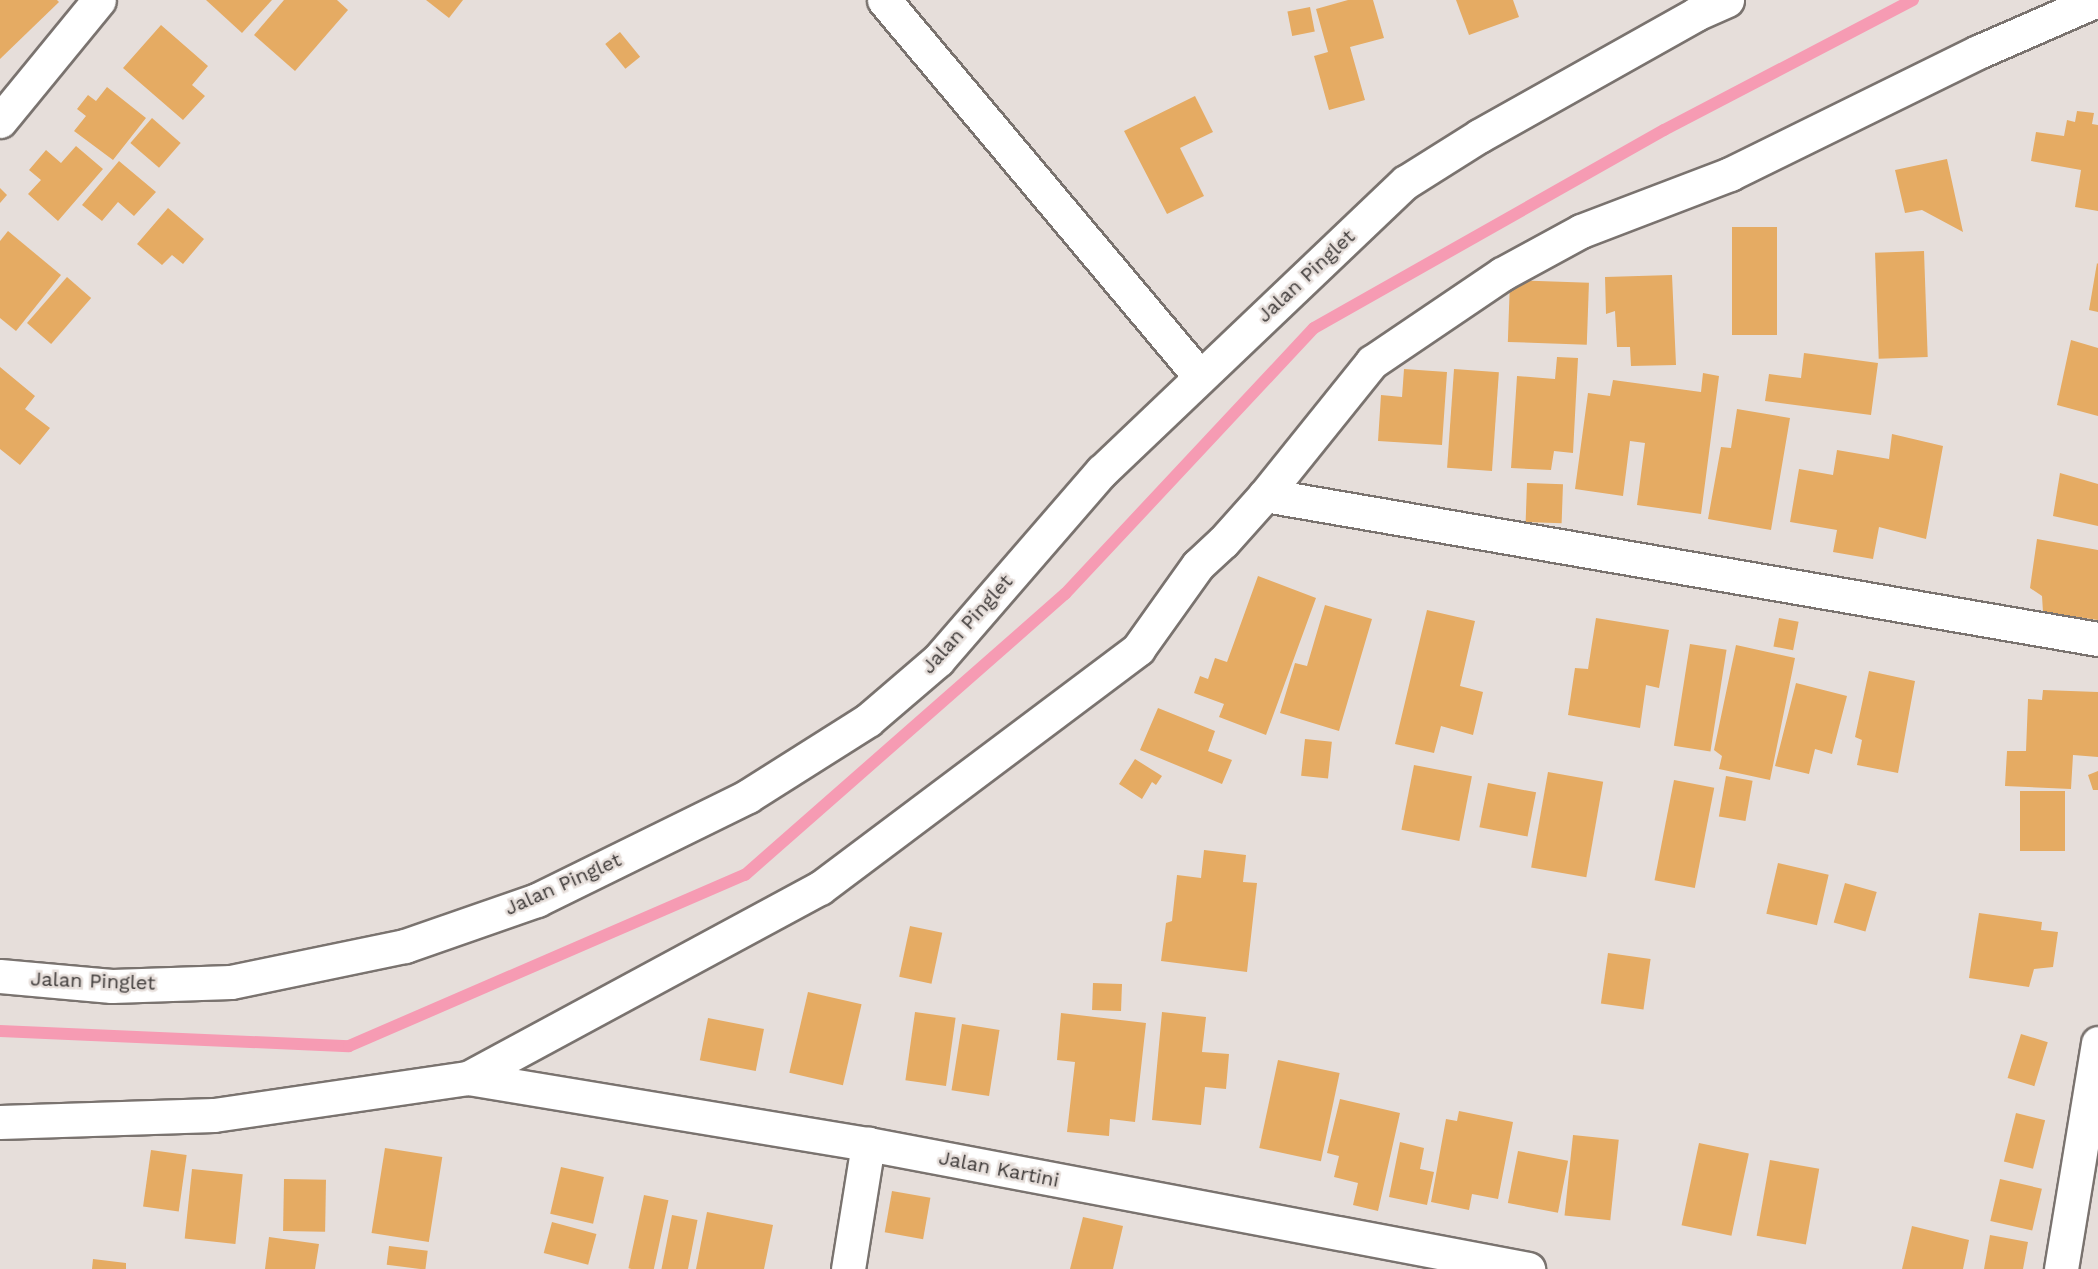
<!DOCTYPE html>
<style>
body{margin:0}
#map{position:relative;width:2098px;height:1269px;overflow:hidden;background:#e6deda;font-family:"Work Sans",sans-serif}
div>[style]{position:absolute}
.stream>*{height:12px;margin:-6px;padding:0 6px;transform-origin:6px;border-radius:6px;background:#f69bb3}
.building>*{inset:0;background:#e5ab63;transform-origin:0 0}
.roads{filter:drop-shadow(2px 0 #7a736f) drop-shadow(-2px 0 #7a736f) drop-shadow(0 2px #7a736f) drop-shadow(0 -2px #7a736f)}
.minor>*{height:33px;margin:-16.5px;padding:0 16.5px;transform-origin:16.5px;border-radius:16.5px;background:#fff}
span{translate:-50% -50%;white-space:nowrap;text-align:center;line-height:1.15;-webkit-text-stroke:5px #e6deda;paint-order:stroke}
.street-label{font-size:20px;color:#3e3a39}
</style>
<div id="map">
<div class="stream">
<i style="left:0;top:1031px;width:349px;rotate:2.5deg"></i>
<i style="left:349px;top:1046px;width:431px;rotate:-23.4deg"></i>
<i style="left:745px;top:875px;width:426px;rotate:-41.3deg"></i>
<i style="left:1065px;top:594px;width:364px;rotate:-46.9deg"></i>
<i style="left:1314px;top:328px;width:402px;rotate:-29.5deg"></i>
<i style="left:1664px;top:130px;width:281px;rotate:-27.6deg"></i>
</div>
<div class="building">
<i style="clip-path:polygon(0 0,57px 0,59px 2px,0 59px)"></i>
<i style="clip-path:polygon(206px 0,272px 0,242px 33px)"></i>
<i style="clip-path:polygon(284px 0,337px 0,348px 10px,295px 71px,254px 35px)"></i>
<i style="clip-path:polygon(426px 0,463px 0,449px 18px)"></i>
<i style="clip-path:polygon(1348px 0,1373px 0,1384px 38px,1350px 47px,1365px 100px,1329px 110px,1314px 56px,1328px 52px,1316px 9px)"></i>
<i style="clip-path:polygon(1456px 0,1513px 0,1519px 17px,1469px 35px)"></i>
<i style="left:1310px;top:7px;width:25px;height:23px;rotate:79deg"></i>
<i style="clip-path:polygon(161px 25px,208px 66px,192px 85px,205px 96px,183px 120px,123px 68px)"></i>
<i style="left:620px;top:32px;width:32px;height:19px;rotate:51deg"></i>
<i style="clip-path:polygon(107px 87px,146px 118px,113px 160px,74px 131px,86px 116px,77px 109px,88px 95px,96px 101px)"></i>
<i style="clip-path:polygon(1195px 96px,1213px 132px,1180px 148px,1204px 196px,1167px 214px,1124px 131px)"></i>
<i style="clip-path:polygon(2077px 111px,2094px 113px,2092px 124px,2098px 125px,2098px 211px,2075px 207px,2081px 170px,2031px 161px,2036px 132px,2064px 136px,2067px 120px,2075px 122px)"></i>
<i style="left:152px;top:118px;width:38px;height:33px;rotate:41deg"></i>
<i style="clip-path:polygon(76px 146px,103px 169px,58px 221px,28px 194px,41px 180px,29px 170px,46px 150px,61px 163px)"></i>
<i style="clip-path:polygon(1947px 159px,1963px 232px,1922px 210px,1905px 213px,1895px 170px)"></i>
<i style="clip-path:polygon(119px 161px,156px 192px,134px 216px,118px 202px,102px 221px,82px 205px)"></i>
<i style="clip-path:polygon(0 188px,7px 195px,0 203px)"></i>
<i style="clip-path:polygon(168px 208px,204px 239px,183px 264px,172px 255px,162px 265px,137px 244px)"></i>
<i style="left:1732px;top:227px;width:45px;height:108px"></i>
<i style="clip-path:polygon(8px 231px,61px 275px,16px 331px,0 318px,0 241px)"></i>
<i style="left:1924px;top:251px;width:106px;height:49px;rotate:88deg"></i>
<i style="clip-path:polygon(2097px 263px,2098px 264px,2098px 312px,2089px 310px)"></i>
<i style="clip-path:polygon(1672px 275px,1676px 365px,1631px 366px,1630px 347px,1617px 347px,1615px 311px,1606px 314px,1605px 277px)"></i>
<i style="left:67px;top:277px;width:32px;height:61px;rotate:41deg"></i>
<i style="left:1510px;top:280px;width:79px;height:62px;rotate:2deg"></i>
<i style="clip-path:polygon(2071px 340px,2098px 348px,2098px 416px,2057px 405px)"></i>
<i style="clip-path:polygon(1804px 353px,1878px 363px,1871px 415px,1765px 401px,1769px 374px,1801px 378px)"></i>
<i style="clip-path:polygon(1557px 357px,1578px 358px,1573px 453px,1554px 451px,1551px 470px,1511px 468px,1517px 376px,1555px 379px)"></i>
<i style="clip-path:polygon(0 367px,35px 396px,25px 409px,50px 428px,20px 465px,0 449px)"></i>
<i style="clip-path:polygon(1404px 369px,1447px 372px,1442px 445px,1378px 441px,1381px 395px,1402px 397px)"></i>
<i style="left:1454px;top:369px;width:45px;height:99px;rotate:4deg"></i>
<i style="clip-path:polygon(1703px 373px,1719px 376px,1701px 514px,1637px 505px,1645px 443px,1630px 441px,1623px 496px,1575px 489px,1588px 393px,1610px 396px,1613px 380px,1701px 392px)"></i>
<i style="clip-path:polygon(1737px 409px,1790px 418px,1771px 530px,1708px 519px,1721px 447px,1731px 448px)"></i>
<i style="clip-path:polygon(1892px 434px,1943px 446px,1926px 539px,1879px 527px,1873px 559px,1833px 552px,1837px 530px,1790px 522px,1799px 469px,1833px 475px,1837px 450px,1889px 459px)"></i>
<i style="clip-path:polygon(2060px 473px,2098px 484px,2098px 526px,2053px 516px)"></i>
<i style="left:1527px;top:483px;width:36px;height:39px;rotate:2deg"></i>
<i style="clip-path:polygon(2037px 539px,2098px 550px,2098px 620px,2043px 612px,2042px 596px,2030px 588px)"></i>
<i style="clip-path:polygon(1258px 576px,1316px 598px,1266px 735px,1219px 717px,1224px 704px,1194px 693px,1200px 676px,1208px 679px,1215px 658px,1227px 662px)"></i>
<i style="clip-path:polygon(1325px 605px,1372px 619px,1339px 731px,1280px 713px,1295px 663px,1307px 666px)"></i>
<i style="clip-path:polygon(1427px 610px,1475px 621px,1460px 686px,1483px 692px,1473px 735px,1441px 726px,1434px 753px,1395px 744px)"></i>
<i style="clip-path:polygon(1596px 618px,1669px 630px,1659px 688px,1646px 685px,1640px 728px,1568px 715px,1575px 668px,1588px 669px)"></i>
<i style="left:1779px;top:618px;width:20px;height:29px;rotate:11deg"></i>
<i style="left:1690px;top:644px;width:37px;height:103px;rotate:9deg"></i>
<i style="clip-path:polygon(1736px 645px,1795px 658px,1770px 780px,1719px 769px,1722px 756px,1714px 750px)"></i>
<i style="clip-path:polygon(1869px 671px,1915px 681px,1898px 773px,1857px 765px,1862px 740px,1855px 737px)"></i>
<i style="clip-path:polygon(1796px 683px,1847px 696px,1832px 754px,1815px 749px,1809px 774px,1775px 766px)"></i>
<i style="clip-path:polygon(2043px 690px,2098px 692px,2098px 757px,2073px 755px,2071px 789px,2005px 786px,2007px 751px,2026px 751px,2028px 699px,2042px 700px)"></i>
<i style="clip-path:polygon(1158px 708px,1215px 731px,1208px 751px,1232px 760px,1222px 784px,1140px 750px)"></i>
<i style="left:1305px;top:739px;width:27px;height:37px;rotate:6deg"></i>
<i style="clip-path:polygon(1135px 759px,1162px 776px,1156px 785px,1152px 782px,1142px 799px,1119px 784px)"></i>
<i style="left:1414px;top:765px;width:59px;height:66px;rotate:11deg"></i>
<i style="clip-path:polygon(2098px 771px,2098px 790px,2093px 790px,2088px 775px)"></i>
<i style="left:1548px;top:772px;width:56px;height:97px;rotate:10deg"></i>
<i style="left:1726px;top:776px;width:27px;height:41px;rotate:10deg"></i>
<i style="left:1674px;top:780px;width:41px;height:102px;rotate:11deg"></i>
<i style="left:1488px;top:783px;width:49px;height:45px;rotate:11deg"></i>
<i style="left:2020px;top:791px;width:45px;height:60px"></i>
<i style="clip-path:polygon(1204px 850px,1246px 855px,1243px 882px,1257px 883px,1247px 972px,1161px 961px,1166px 923px,1172px 921px,1177px 875px,1201px 878px)"></i>
<i style="left:1778px;top:863px;width:52px;height:52px;rotate:13deg"></i>
<i style="left:1845px;top:883px;width:33px;height:41px;rotate:16deg"></i>
<i style="clip-path:polygon(1979px 913px,2042px 922px,2041px 930px,2058px 932px,2053px 967px,2034px 969px,2029px 987px,1969px 978px)"></i>
<i style="left:910px;top:926px;width:33px;height:52px;rotate:12deg"></i>
<i style="left:1608px;top:953px;width:43px;height:51px;rotate:8deg"></i>
<i style="left:1093px;top:983px;width:29px;height:27px;rotate:2deg"></i>
<i style="left:808px;top:992px;width:55px;height:83px;rotate:13deg"></i>
<i style="left:915px;top:1012px;width:41px;height:69px;rotate:8deg"></i>
<i style="clip-path:polygon(1162px 1012px,1206px 1017px,1202px 1052px,1229px 1054px,1226px 1089px,1205px 1087px,1201px 1125px,1152px 1120px)"></i>
<i style="clip-path:polygon(1061px 1013px,1146px 1023px,1135px 1122px,1110px 1119px,1109px 1136px,1067px 1132px,1075px 1062px,1057px 1060px)"></i>
<i style="left:708px;top:1018px;width:57px;height:43px;rotate:11deg"></i>
<i style="left:962px;top:1024px;width:38px;height:67px;rotate:9deg"></i>
<i style="left:2021px;top:1034px;width:28px;height:46px;rotate:17deg"></i>
<i style="left:1278px;top:1060px;width:63px;height:90px;rotate:12deg"></i>
<i style="clip-path:polygon(1340px 1099px,1400px 1113px,1378px 1211px,1353px 1205px,1358px 1183px,1334px 1177px,1339px 1156px,1327px 1153px)"></i>
<i style="clip-path:polygon(1459px 1111px,1513px 1122px,1498px 1199px,1472px 1194px,1469px 1210px,1431px 1202px,1446px 1119px,1457px 1121px)"></i>
<i style="left:2016px;top:1113px;width:30px;height:50px;rotate:14deg"></i>
<i style="left:1573px;top:1135px;width:46px;height:81px;rotate:6deg"></i>
<i style="clip-path:polygon(1400px 1142px,1424px 1148px,1420px 1169px,1434px 1172px,1427px 1205px,1389px 1197px)"></i>
<i style="left:1699px;top:1143px;width:51px;height:84px;rotate:12deg"></i>
<i style="left:385px;top:1148px;width:58px;height:86px;rotate:9deg"></i>
<i style="left:151px;top:1150px;width:36px;height:57px;rotate:8deg"></i>
<i style="left:1518px;top:1151px;width:51px;height:53px;rotate:11deg"></i>
<i style="left:1770px;top:1160px;width:50px;height:77px;rotate:10deg"></i>
<i style="left:561px;top:1167px;width:44px;height:48px;rotate:13deg"></i>
<i style="left:192px;top:1169px;width:51px;height:70px;rotate:6deg"></i>
<i style="left:284px;top:1179px;width:42px;height:52px;rotate:1deg"></i>
<i style="left:2000px;top:1179px;width:43px;height:43px;rotate:13deg"></i>
<i style="left:892px;top:1191px;width:39px;height:42px;rotate:10deg"></i>
<i style="left:644px;top:1195px;width:25px;height:75px;rotate:12deg"></i>
<i style="clip-path:polygon(707px 1212px,773px 1225px,764px 1269px,696px 1269px)"></i>
<i style="left:672px;top:1215px;width:26px;height:55px;rotate:11deg"></i>
<i style="clip-path:polygon(1083px 1217px,1123px 1226px,1113px 1269px,1070px 1269px)"></i>
<i style="left:552px;top:1222px;width:46px;height:32px;rotate:15deg"></i>
<i style="clip-path:polygon(1912px 1226px,1969px 1240px,1963px 1269px,1902px 1269px)"></i>
<i style="clip-path:polygon(1990px 1235px,2028px 1242px,2023px 1269px,1984px 1269px)"></i>
<i style="clip-path:polygon(269px 1237px,319px 1244px,315px 1269px,265px 1269px)"></i>
<i style="left:389px;top:1246px;width:39px;height:19px;rotate:7deg"></i>
<i style="clip-path:polygon(93px 1259px,126px 1263px,126px 1269px,92px 1269px)"></i>
</div>
<div class="roads">
<div class="minor">
<i style="left:884px;top:0;width:491px;rotate:50deg"></i>
<i style="left:0;top:121px;width:156px;rotate:-50.7deg"></i>
<i style="left:1265px;top:495px;width:845px;rotate:9.81deg"></i>
<i style="left:0;top:976px;width:112px;rotate:5.1deg"></i>
<i style="left:112px;top:986px;width:119px;rotate:-1.9deg"></i>
<i style="left:231px;top:982px;width:178px;rotate:-11.7deg"></i>
<i style="left:405px;top:946px;width:140px;rotate:-19.2deg"></i>
<i style="left:537px;top:900px;width:235px;rotate:-26.2deg"></i>
<i style="left:748px;top:796px;width:142px;rotate:-32.3deg"></i>
<i style="left:868px;top:720px;width:92px;rotate:-40.6deg"></i>
<i style="left:938px;top:660px;width:250px;rotate:-49.1deg"></i>
<i style="left:1102px;top:471px;width:419px;rotate:-43.6deg"></i>
<i style="left:1406px;top:182px;width:86px;rotate:-32.2deg"></i>
<i style="left:1479px;top:136px;width:249px;rotate:-29.3deg"></i>
<i style="left:1696px;top:14px;width:34px;rotate:-24deg"></i>
<i style="left:468px;top:1078px;width:405px;rotate:9.4deg"></i>
<i style="left:868px;top:1144px;width:672px;rotate:10.72deg"></i>
<i style="left:0;top:1122px;width:214px;rotate:-1.9deg"></i>
<i style="left:214px;top:1115px;width:257px;rotate:-8.3deg"></i>
<i style="left:468px;top:1078px;width:400px;rotate:-28.4deg"></i>
<i style="left:820px;top:888px;width:398px;rotate:-36.9deg"></i>
<i style="left:1138px;top:649px;width:103px;rotate:-54.5deg"></i>
<i style="left:1198px;top:565px;width:34px;rotate:-43deg"></i>
<i style="left:1223px;top:542px;width:63px;rotate:-48.2deg"></i>
<i style="left:1265px;top:495px;width:171px;rotate:-51.2deg"></i>
<i style="left:1372px;top:362px;width:157px;rotate:-34.1deg"></i>
<i style="left:1502px;top:274px;width:90px;rotate:-28.6deg"></i>
<i style="left:1581px;top:231px;width:160px;rotate:-20.9deg"></i>
<i style="left:1730px;top:174px;width:276px;rotate:-26.2deg"></i>
<i style="left:1978px;top:52px;width:130px;rotate:-23.6deg"></i>
<i style="left:848px;top:1269px;width:127px;rotate:-80.9deg"></i>
<i style="left:2061px;top:1269px;width:229px;rotate:-80.7deg"></i>
</div>
</div>
<div class="street-label">
<span style="left:1306px;top:276px;rotate:-43deg">Jalan Pinglet</span>
<span style="left:967px;top:624px;rotate:-48deg">Jalan Pinglet</span>
<span style="left:563px;top:884px;rotate:-24deg">Jalan Pinglet</span>
<span style="left:93px;top:981px;rotate:2deg">Jalan Pinglet</span>
<span style="left:999px;top:1169px;rotate:11deg">Jalan Kartini</span>
</div>
</div>
